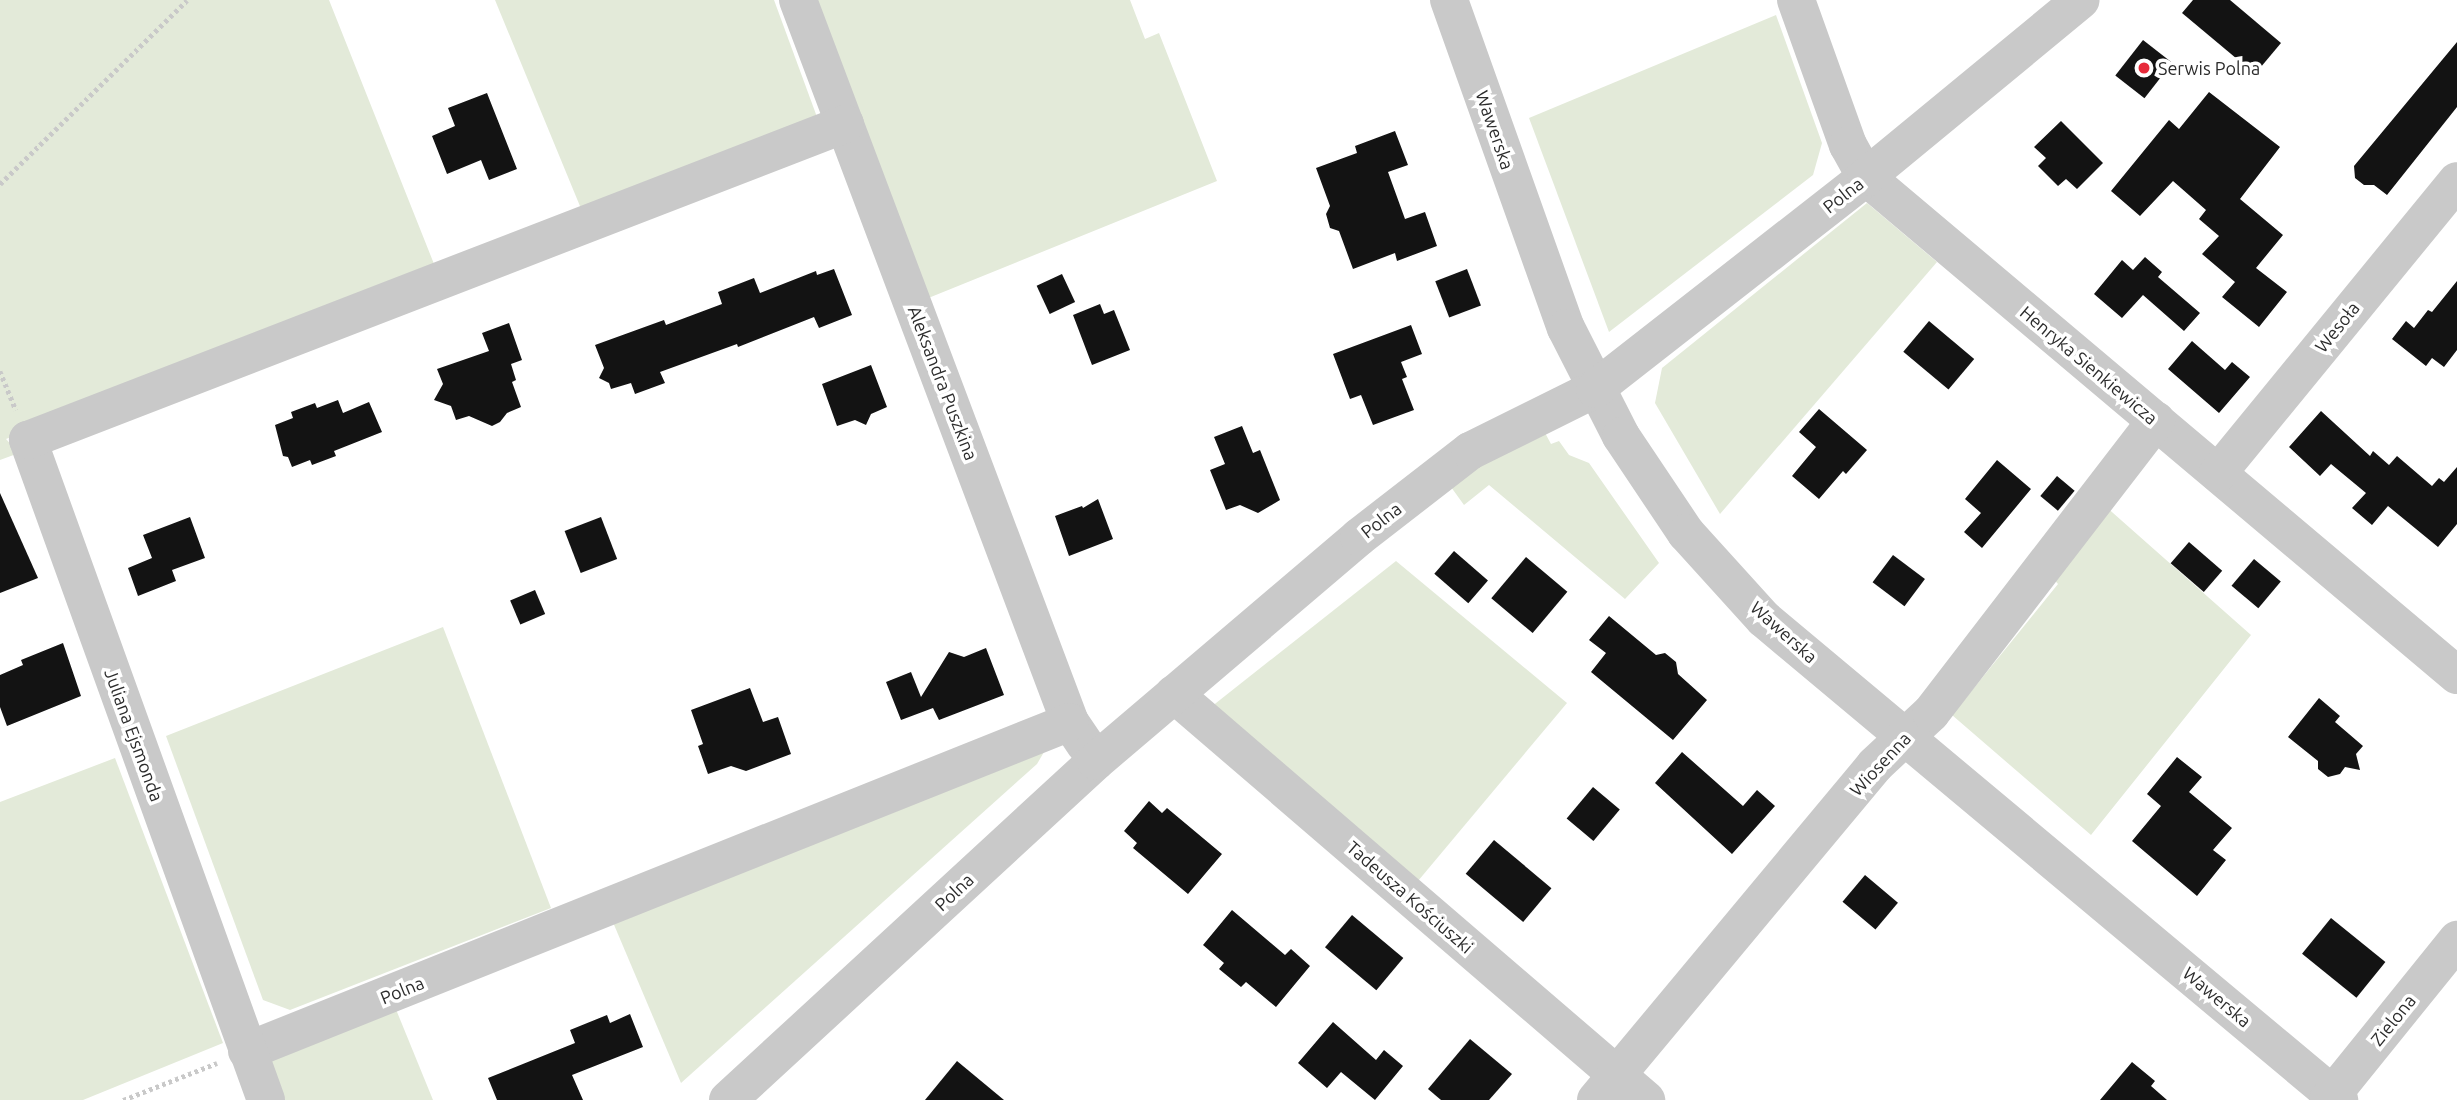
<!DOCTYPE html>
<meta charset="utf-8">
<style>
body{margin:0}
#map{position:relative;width:2457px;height:1100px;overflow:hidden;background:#fff;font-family:Ubuntu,sans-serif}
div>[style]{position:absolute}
.green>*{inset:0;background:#e3ead9}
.building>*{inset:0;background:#131313;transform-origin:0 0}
.path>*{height:4.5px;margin-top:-2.25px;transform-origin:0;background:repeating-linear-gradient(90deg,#c9c9c9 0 3.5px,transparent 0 7px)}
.minor>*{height:38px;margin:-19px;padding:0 19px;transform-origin:19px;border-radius:19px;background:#c9c9c9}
.dots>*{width:19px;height:19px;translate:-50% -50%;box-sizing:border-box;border:4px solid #fff;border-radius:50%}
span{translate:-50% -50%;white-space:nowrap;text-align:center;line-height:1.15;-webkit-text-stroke:7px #fff;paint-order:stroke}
.poi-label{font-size:18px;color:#2c2c2c}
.left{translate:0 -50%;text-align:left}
.street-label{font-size:18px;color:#2c2c2c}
</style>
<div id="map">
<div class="green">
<i style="clip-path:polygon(0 0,329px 0,436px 269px,6px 439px,19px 453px,0 460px)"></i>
<i style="clip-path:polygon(495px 0,774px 0,817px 117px,582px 211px)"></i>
<i style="clip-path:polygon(808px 0,1130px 0,1145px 39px,1159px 33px,1217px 181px,921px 301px)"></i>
<i style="clip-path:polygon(1776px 15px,1822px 143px,1813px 175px,1609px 332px,1529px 118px)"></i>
<i style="clip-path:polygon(1867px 203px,1937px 262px,1720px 514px,1655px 403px,1662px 368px)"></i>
<i style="clip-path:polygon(1544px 431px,1551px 444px,1559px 441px,1569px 455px,1589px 463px,1659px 563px,1625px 599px,1489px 485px,1464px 505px,1451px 487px,1471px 470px)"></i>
<i style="clip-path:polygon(2104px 505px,2251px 635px,2091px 835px,1952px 715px,2058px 584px,2050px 575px)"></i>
<i style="clip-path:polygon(1396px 561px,1567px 703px,1418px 881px,1211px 707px)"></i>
<i style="clip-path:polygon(443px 627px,551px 908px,290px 1010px,263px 1000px,166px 736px)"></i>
<i style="clip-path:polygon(1044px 752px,1037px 764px,681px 1083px,612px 920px)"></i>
<i style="clip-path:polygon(115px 758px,223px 1043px,83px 1100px,0 1100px,0 802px)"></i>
<i style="clip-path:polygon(395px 1007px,433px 1100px,281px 1100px,264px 1056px)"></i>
</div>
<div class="building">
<i style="clip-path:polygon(2193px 0,2230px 0,2281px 43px,2255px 74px,2182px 13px)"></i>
<i style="left:2143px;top:40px;width:37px;height:45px;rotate:38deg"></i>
<i style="clip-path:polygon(2457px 42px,2457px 107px,2387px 195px,2374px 185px,2364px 185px,2355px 178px,2354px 166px)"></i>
<i style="clip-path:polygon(2209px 92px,2280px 147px,2240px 199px,2283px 235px,2256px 268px,2287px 292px,2259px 327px,2222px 297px,2235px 282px,2202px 254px,2219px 236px,2199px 219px,2206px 210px,2173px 181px,2140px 216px,2111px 191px,2169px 120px,2179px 129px)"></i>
<i style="clip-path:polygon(487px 93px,517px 169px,489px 180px,481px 160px,447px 174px,432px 136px,455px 126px,448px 108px)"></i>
<i style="clip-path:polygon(2061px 121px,2103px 163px,2077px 189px,2066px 179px,2058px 186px,2038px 166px,2046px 158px,2034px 147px)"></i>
<i style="clip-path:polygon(1395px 131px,1408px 165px,1388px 172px,1405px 219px,1425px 212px,1437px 246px,1397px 261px,1395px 253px,1353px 269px,1339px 231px,1330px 228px,1326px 214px,1330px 206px,1316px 168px,1357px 153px,1355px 146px)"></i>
<i style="clip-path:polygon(2145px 257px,2162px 272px,2158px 277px,2200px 313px,2184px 331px,2143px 295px,2122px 318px,2094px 294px,2122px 260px,2133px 270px)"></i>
<i style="clip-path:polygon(834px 269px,852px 315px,819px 328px,814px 317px,738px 347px,737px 344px,660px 372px,665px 383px,635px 394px,631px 383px,611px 389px,609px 383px,599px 378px,604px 368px,595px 345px,664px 320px,666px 325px,722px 304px,718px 292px,754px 278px,760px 293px,816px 271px,817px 275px)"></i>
<i style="left:1467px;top:269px;width:39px;height:34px;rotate:69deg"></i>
<i style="left:1062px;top:274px;width:31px;height:28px;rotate:65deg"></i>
<i style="clip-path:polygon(2457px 281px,2457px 350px,2444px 367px,2432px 358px,2426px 366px,2392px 339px,2406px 321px,2414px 328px,2428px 310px,2432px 312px)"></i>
<i style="clip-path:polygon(1100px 304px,1104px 314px,1114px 310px,1130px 350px,1092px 365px,1073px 315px)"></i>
<i style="left:1929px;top:321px;width:59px;height:40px;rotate:40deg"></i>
<i style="clip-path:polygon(509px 323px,522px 360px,511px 364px,516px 380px,512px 382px,521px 407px,507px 413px,500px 422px,492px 426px,469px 416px,456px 420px,451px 406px,434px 400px,443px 384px,437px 369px,489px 351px,482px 333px)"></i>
<i style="clip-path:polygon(1411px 325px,1422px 354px,1401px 362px,1407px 377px,1402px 379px,1414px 410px,1373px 425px,1361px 395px,1350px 399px,1333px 354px)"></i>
<i style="clip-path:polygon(2192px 341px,2225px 370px,2232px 362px,2250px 377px,2219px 413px,2168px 369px)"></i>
<i style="clip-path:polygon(871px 365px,887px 407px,871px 414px,866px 425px,855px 420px,837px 426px,822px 384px)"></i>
<i style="clip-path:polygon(338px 400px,343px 413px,369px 402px,382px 432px,334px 451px,336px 456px,312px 465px,310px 460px,292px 467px,288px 457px,283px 456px,275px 425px,293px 418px,291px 412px,315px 403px,317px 408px)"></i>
<i style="clip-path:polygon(1819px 409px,1867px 450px,1846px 474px,1843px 471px,1819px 499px,1792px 476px,1816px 447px,1799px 432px)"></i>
<i style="clip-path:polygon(2321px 411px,2370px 456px,2373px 451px,2389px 465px,2397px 456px,2432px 486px,2439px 478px,2444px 482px,2457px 467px,2457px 524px,2438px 547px,2388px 506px,2372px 525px,2352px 508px,2366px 493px,2331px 464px,2320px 476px,2289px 447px)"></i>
<i style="clip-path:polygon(1242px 426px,1253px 453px,1260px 450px,1280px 500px,1258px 513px,1240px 505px,1226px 510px,1210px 470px,1225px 464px,1214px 437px)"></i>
<i style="clip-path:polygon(1997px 460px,2031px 489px,1982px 548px,1964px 532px,1981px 513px,1965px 499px)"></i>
<i style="left:2057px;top:476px;width:23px;height:26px;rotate:40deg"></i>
<i style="clip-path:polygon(0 493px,38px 578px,0 593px)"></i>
<i style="clip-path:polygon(1098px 499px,1113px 539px,1069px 556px,1055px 516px,1082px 506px,1083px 508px)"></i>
<i style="clip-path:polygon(190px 517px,205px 558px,172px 570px,176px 581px,138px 596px,128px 568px,152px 558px,143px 535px)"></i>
<i style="left:601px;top:517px;width:45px;height:39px;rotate:69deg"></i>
<i style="left:2189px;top:542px;width:44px;height:28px;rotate:41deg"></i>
<i style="left:1454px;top:551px;width:45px;height:30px;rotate:41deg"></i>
<i style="left:1893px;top:555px;width:40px;height:34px;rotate:37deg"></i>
<i style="left:1526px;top:557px;width:54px;height:54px;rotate:40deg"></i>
<i style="left:2254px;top:559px;width:35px;height:35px;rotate:40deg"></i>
<i style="left:535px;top:590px;width:26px;height:27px;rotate:67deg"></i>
<i style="clip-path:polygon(1609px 616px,1656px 655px,1665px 653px,1676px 662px,1678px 674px,1707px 700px,1673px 740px,1591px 672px,1606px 653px,1589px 640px)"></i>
<i style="clip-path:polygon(63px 643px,81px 696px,7px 726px,0 707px,0 675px,23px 665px,21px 660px)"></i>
<i style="clip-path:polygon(986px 648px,1004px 695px,939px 720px,933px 708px,901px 720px,886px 682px,911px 672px,921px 697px,949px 652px,964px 657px)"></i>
<i style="clip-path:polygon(750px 688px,763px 722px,778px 717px,791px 754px,746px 771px,731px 766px,708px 774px,698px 746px,703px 744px,691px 710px)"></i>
<i style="clip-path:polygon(2319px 698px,2340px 716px,2335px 722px,2363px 746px,2356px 754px,2360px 770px,2345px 767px,2340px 774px,2328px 777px,2318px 769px,2318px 761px,2288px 737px)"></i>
<i style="clip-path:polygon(1682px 752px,1743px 806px,1757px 790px,1775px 806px,1732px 854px,1655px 783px)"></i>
<i style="clip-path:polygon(2177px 757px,2202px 777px,2189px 792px,2232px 828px,2213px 850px,2226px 860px,2197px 896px,2132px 841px,2161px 806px,2147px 794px)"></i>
<i style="left:1593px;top:787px;width:35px;height:41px;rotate:40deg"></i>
<i style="clip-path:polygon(1149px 801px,1162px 813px,1167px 808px,1222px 854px,1188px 894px,1133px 848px,1137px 843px,1124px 831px)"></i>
<i style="left:1494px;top:840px;width:75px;height:44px;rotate:40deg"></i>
<i style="left:1865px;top:875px;width:43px;height:35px;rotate:40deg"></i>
<i style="clip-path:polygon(1232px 910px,1285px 955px,1291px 949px,1310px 966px,1276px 1007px,1246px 982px,1241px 987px,1219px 969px,1224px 963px,1203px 945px)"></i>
<i style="left:1352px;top:915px;width:67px;height:42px;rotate:40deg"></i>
<i style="left:2331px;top:918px;width:70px;height:46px;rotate:39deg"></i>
<i style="clip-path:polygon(630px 1014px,643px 1047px,572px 1075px,583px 1100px,497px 1100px,488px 1078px,575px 1043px,570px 1030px,607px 1015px,610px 1023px)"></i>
<i style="clip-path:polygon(1333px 1022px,1376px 1060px,1384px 1050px,1403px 1066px,1375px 1100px,1341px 1072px,1327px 1088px,1298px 1063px)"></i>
<i style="clip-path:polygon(1470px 1039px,1512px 1074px,1489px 1100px,1441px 1100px,1428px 1089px)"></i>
<i style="clip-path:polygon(957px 1061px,1004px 1100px,925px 1100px)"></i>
<i style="clip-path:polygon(2132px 1062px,2155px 1081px,2151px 1086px,2167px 1100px,2100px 1100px)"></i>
</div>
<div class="path">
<i style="left:0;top:184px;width:262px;rotate:-44.5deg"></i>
<i style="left:0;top:371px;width:42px;rotate:67.7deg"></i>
<i style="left:123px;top:1100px;width:101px;rotate:-21.5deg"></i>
</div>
<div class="minor">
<i style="left:798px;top:0;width:772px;rotate:69.36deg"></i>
<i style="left:1070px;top:722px;width:27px;rotate:56deg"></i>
<i style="left:1449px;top:0;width:348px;rotate:70.4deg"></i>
<i style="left:1566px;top:328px;width:121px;rotate:63deg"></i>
<i style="left:1621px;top:436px;width:117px;rotate:56.2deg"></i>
<i style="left:1686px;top:533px;width:116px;rotate:47.8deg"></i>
<i style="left:1764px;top:619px;width:750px;rotate:39.91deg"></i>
<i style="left:1796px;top:0;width:154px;rotate:70.3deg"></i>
<i style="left:1848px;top:145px;width:37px;rotate:61deg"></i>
<i style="left:1866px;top:177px;width:773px;rotate:40.12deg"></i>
<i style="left:2218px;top:473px;width:377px;rotate:-50.7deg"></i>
<i style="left:1174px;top:694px;width:623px;rotate:40.7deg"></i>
<i style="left:247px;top:1051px;width:886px;rotate:-21.79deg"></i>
<i style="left:266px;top:1100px;width:702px;rotate:-109.83deg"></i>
<i style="left:28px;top:440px;width:876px;rotate:-21.15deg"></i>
<i style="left:728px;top:1100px;width:500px;rotate:-42.65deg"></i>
<i style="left:1096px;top:761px;width:345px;rotate:-40.4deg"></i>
<i style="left:1359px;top:537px;width:140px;rotate:-37.8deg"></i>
<i style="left:1470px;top:451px;width:140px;rotate:-26.4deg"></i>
<i style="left:1595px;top:389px;width:344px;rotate:-38deg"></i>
<i style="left:1866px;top:177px;width:278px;rotate:-39.5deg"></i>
<i style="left:1596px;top:1100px;width:436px;rotate:-50.2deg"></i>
<i style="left:1875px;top:765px;width:76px;rotate:-42.9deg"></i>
<i style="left:1931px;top:713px;width:369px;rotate:-52.4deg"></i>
<i style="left:2328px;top:1100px;width:206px;rotate:-51.1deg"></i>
</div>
<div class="dots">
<i style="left:2144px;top:68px;background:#e72a3a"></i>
</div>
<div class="poi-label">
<span class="left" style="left:2158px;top:68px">Serwis Polna</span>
</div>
<div class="street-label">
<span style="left:1495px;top:130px;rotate:71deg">Wawerska</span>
<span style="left:1843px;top:195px;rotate:-38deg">Polna</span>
<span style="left:2337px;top:327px;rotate:-51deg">Wesoła</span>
<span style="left:2089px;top:365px;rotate:40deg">Henryka Sienkiewicza</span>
<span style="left:943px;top:383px;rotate:69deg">Aleksandra Puszkina</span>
<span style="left:1381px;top:520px;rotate:-38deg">Polna</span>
<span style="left:1784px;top:632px;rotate:42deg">Wawerska</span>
<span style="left:134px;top:735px;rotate:70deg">Juliana Ejsmonda</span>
<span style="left:1880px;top:764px;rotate:-47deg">Wiosenna</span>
<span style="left:954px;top:892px;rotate:-43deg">Polna</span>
<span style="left:1410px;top:897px;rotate:41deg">Tadeusza Kościuszki</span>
<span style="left:402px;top:990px;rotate:-22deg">Polna</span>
<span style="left:2217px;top:997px;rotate:40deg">Wawerska</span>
<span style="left:2393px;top:1020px;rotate:-51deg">Zielona</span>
</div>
</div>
